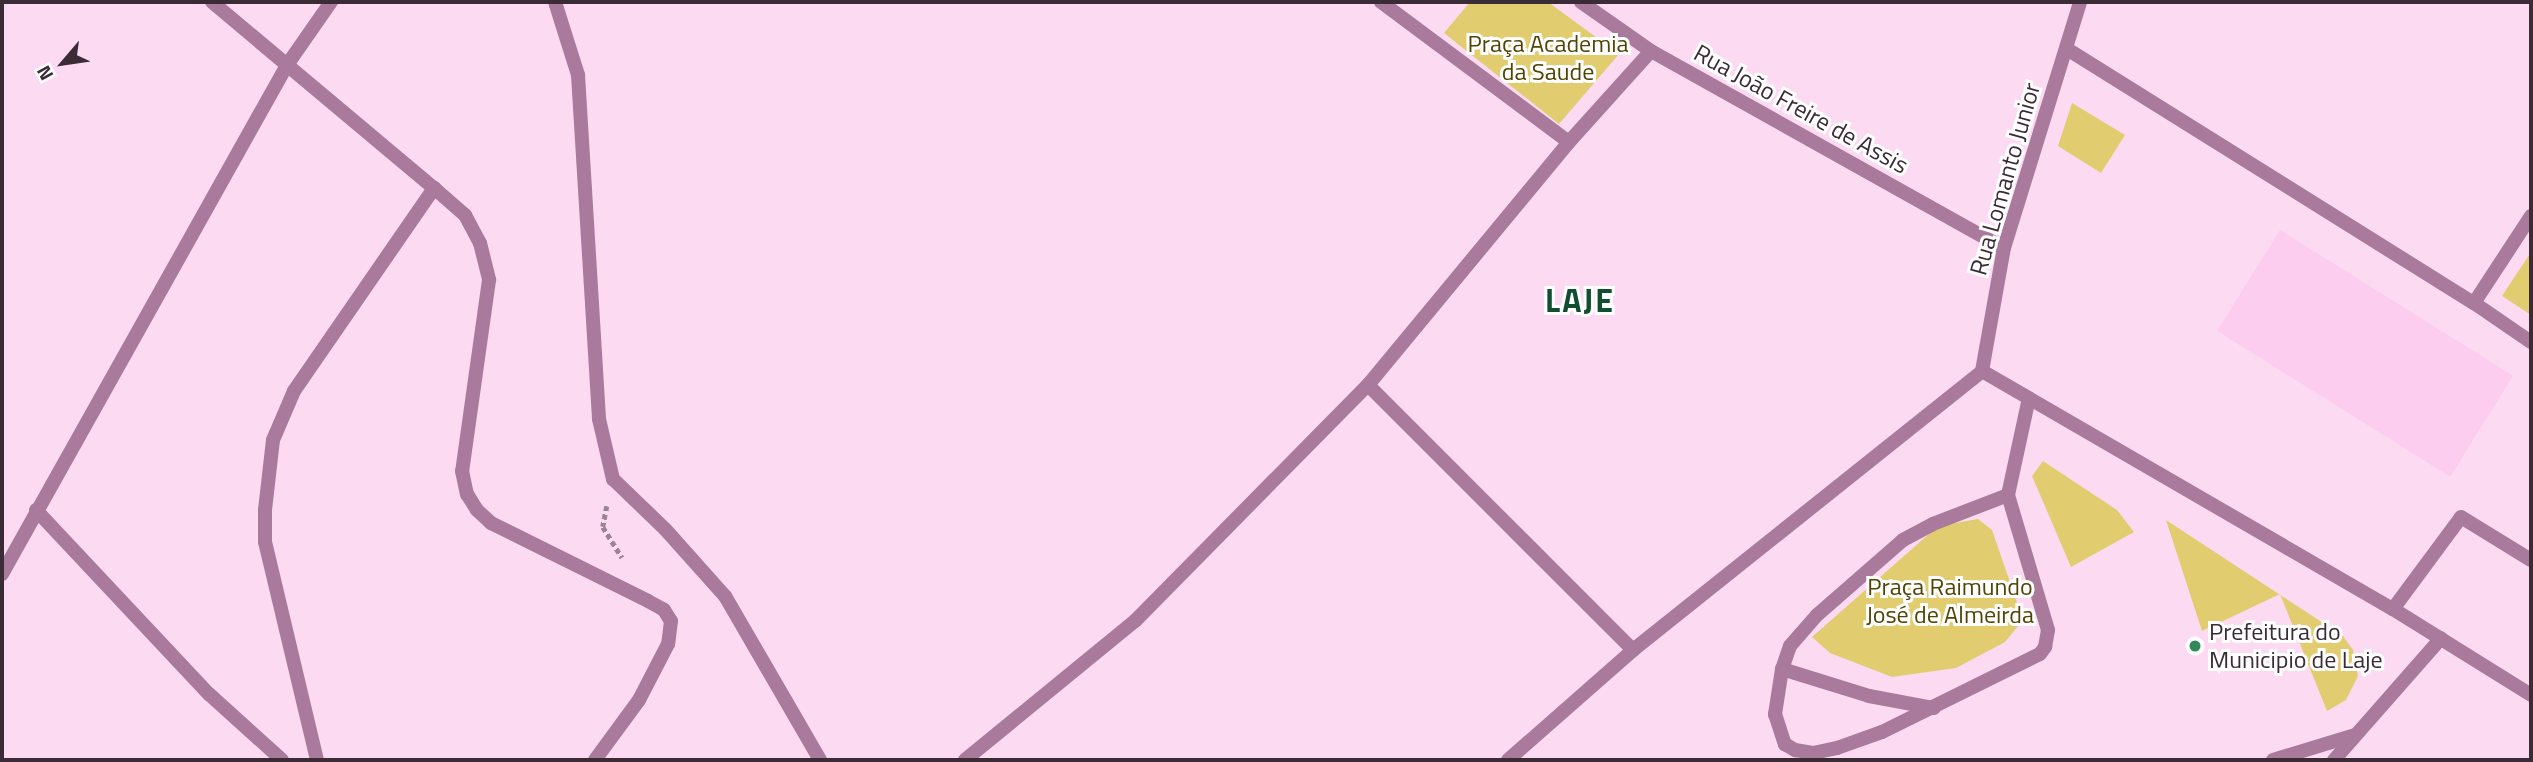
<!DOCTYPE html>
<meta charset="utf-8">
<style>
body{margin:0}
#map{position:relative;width:2533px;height:762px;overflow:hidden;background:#fcdbf2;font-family:"Titillium Web",sans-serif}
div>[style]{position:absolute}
.built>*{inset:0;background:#fdcdf0;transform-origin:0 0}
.green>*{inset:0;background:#e1cc70}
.path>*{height:4.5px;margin-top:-2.25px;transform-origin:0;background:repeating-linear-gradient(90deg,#9b8394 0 5px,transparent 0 8.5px)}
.minor>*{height:14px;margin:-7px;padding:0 7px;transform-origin:7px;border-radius:7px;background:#a97a9c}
.dots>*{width:19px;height:19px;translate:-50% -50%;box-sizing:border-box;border:4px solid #fff;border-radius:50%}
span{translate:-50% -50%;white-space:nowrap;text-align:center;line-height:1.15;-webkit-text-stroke:6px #fff;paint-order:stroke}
.park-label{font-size:24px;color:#514404}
.street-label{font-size:24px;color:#3a2b36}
.poi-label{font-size:24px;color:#3a2b36}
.left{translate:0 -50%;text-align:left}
.district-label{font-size:32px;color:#114e30;font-weight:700;letter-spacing:2px}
.frame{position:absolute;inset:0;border:4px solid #3a2b36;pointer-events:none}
.north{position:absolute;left:28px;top:28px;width:70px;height:70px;-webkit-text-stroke:5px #fff;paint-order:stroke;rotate:241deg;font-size:19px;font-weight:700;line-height:28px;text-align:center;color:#3a2b36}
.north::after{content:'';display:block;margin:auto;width:24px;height:32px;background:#3a2b36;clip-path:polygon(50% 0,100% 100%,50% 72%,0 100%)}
</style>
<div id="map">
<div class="built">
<i style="left:2280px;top:230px;width:275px;height:119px;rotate:32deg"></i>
</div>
<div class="green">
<i style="clip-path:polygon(1470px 2px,1548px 2px,1619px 54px,1559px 124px,1444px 33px)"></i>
<i style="clip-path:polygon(2072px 103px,2125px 135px,2101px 173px,2058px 146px)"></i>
<i style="clip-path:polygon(2531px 252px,2531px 315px,2502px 296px)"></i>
<i style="clip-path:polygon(2043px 461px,2117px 510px,2134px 532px,2071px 567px,2032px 476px)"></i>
<i style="clip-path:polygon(1978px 519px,1992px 530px,2023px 620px,2005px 642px,1956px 668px,1892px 677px,1830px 653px,1812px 637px,1938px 526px)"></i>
<i style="clip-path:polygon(2166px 520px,2343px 636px,2353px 650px,2358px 676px,2346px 700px,2327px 711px,2280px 594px,2202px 631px)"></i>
</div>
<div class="path">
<i style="left:607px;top:506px;width:21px;rotate:101deg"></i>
<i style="left:603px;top:527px;width:36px;rotate:58deg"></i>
</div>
<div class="minor">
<i style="left:212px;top:2px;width:290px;rotate:40deg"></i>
<i style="left:434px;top:188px;width:41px;rotate:41.1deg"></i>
<i style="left:465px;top:215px;width:32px;rotate:62deg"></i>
<i style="left:480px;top:243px;width:38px;rotate:76deg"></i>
<i style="left:489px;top:280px;width:193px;rotate:98deg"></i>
<i style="left:462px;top:471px;width:24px;rotate:78deg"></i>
<i style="left:467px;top:494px;width:19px;rotate:58deg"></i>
<i style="left:477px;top:510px;width:19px;rotate:43deg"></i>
<i style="left:491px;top:523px;width:175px;rotate:26.4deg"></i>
<i style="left:648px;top:601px;width:18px;rotate:29deg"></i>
<i style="left:664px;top:610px;width:13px;rotate:58deg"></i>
<i style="left:671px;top:621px;width:23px;rotate:97deg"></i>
<i style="left:668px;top:644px;width:63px;rotate:117.4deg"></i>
<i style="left:639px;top:700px;width:74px;rotate:126.3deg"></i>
<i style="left:555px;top:2px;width:77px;rotate:72.5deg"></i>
<i style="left:578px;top:75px;width:345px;rotate:86.5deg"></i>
<i style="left:599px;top:419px;width:62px;rotate:76.9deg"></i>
<i style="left:613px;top:479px;width:72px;rotate:43.9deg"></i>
<i style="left:665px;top:529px;width:90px;rotate:48.2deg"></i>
<i style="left:725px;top:596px;width:190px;rotate:59.9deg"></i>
<i style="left:1381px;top:2px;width:234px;rotate:36.7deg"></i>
<i style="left:1581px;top:2px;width:85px;rotate:35deg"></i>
<i style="left:1651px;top:51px;width:404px;rotate:29.2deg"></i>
<i style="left:2067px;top:49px;width:480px;rotate:32deg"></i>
<i style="left:2474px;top:303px;width:69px;rotate:34.4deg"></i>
<i style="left:2474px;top:303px;width:104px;rotate:-56.8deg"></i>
<i style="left:1982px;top:371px;width:475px;rotate:30.1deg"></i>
<i style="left:2393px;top:609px;width:163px;rotate:31.9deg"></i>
<i style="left:1982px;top:371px;width:125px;rotate:-79.9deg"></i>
<i style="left:2004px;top:248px;width:257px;rotate:-72.8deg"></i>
<i style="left:1368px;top:385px;width:375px;rotate:45deg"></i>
<i style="left:2008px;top:495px;width:80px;rotate:158.9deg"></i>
<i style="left:1933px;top:524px;width:34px;rotate:152deg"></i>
<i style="left:1903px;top:540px;width:114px;rotate:138.9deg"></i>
<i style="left:1817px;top:615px;width:41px;rotate:131.1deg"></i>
<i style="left:1790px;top:646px;width:24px;rotate:109deg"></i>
<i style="left:1782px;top:669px;width:46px;rotate:98.8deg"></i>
<i style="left:1775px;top:714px;width:32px;rotate:72deg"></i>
<i style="left:1785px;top:744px;width:12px;rotate:31deg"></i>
<i style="left:1795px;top:750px;width:18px;rotate:9deg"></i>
<i style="left:1813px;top:753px;width:25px;rotate:-12deg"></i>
<i style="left:1837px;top:748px;width:48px;rotate:-19.6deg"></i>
<i style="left:1882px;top:732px;width:176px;rotate:-26.3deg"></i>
<i style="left:2040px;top:654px;width:9px;rotate:-54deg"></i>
<i style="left:2045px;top:647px;width:17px;rotate:-80deg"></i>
<i style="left:2048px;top:630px;width:141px;rotate:-106.5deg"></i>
<i style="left:2008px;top:495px;width:99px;rotate:-77.8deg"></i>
<i style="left:36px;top:510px;width:253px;rotate:46.8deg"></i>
<i style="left:209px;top:694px;width:98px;rotate:42.1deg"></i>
<i style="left:2px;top:574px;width:583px;rotate:-60.75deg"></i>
<i style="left:287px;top:65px;width:77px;rotate:-55.1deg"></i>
<i style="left:2393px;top:609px;width:114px;rotate:-53.5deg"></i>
<i style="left:2461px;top:517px;width:82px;rotate:31.6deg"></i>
<i style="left:1782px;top:669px;width:91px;rotate:17.2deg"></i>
<i style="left:1869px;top:696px;width:66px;rotate:10.5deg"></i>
<i style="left:317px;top:760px;width:224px;rotate:-103.4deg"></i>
<i style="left:265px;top:542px;width:32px;rotate:-90deg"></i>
<i style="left:265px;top:510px;width:70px;rotate:-83.5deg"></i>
<i style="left:273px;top:440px;width:53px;rotate:-66.8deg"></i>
<i style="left:294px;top:391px;width:247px;rotate:-55.4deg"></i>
<i style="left:965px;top:760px;width:220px;rotate:-39.3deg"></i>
<i style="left:1135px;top:621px;width:332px;rotate:-45.4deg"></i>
<i style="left:1368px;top:385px;width:315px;rotate:-50.4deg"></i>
<i style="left:1569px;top:142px;width:122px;rotate:-48deg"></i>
<i style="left:1508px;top:760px;width:167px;rotate:-41.3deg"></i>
<i style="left:1633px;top:650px;width:447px;rotate:-38.6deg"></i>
<i style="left:2273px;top:760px;width:86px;rotate:-17deg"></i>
<i style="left:2334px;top:760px;width:162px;rotate:-48.7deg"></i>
</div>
<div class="dots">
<i style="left:2195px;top:646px;background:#33885a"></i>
</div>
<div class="park-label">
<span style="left:1548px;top:58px">Praça Academia<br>da Saude</span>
<span style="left:1950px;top:601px">Praça Raimundo<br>José de Almeirda</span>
</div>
<div class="street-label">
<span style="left:1801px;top:109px;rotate:29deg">Rua João Freire de Assis</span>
<span style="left:2005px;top:179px;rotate:-74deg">Rua Lomanto Junior</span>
</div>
<div class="poi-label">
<span class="left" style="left:2209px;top:646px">Prefeitura do<br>Municipio de Laje</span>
</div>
<div class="district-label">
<span style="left:1580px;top:300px">LAJE</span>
</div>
<div class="frame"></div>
<div class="north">N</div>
</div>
